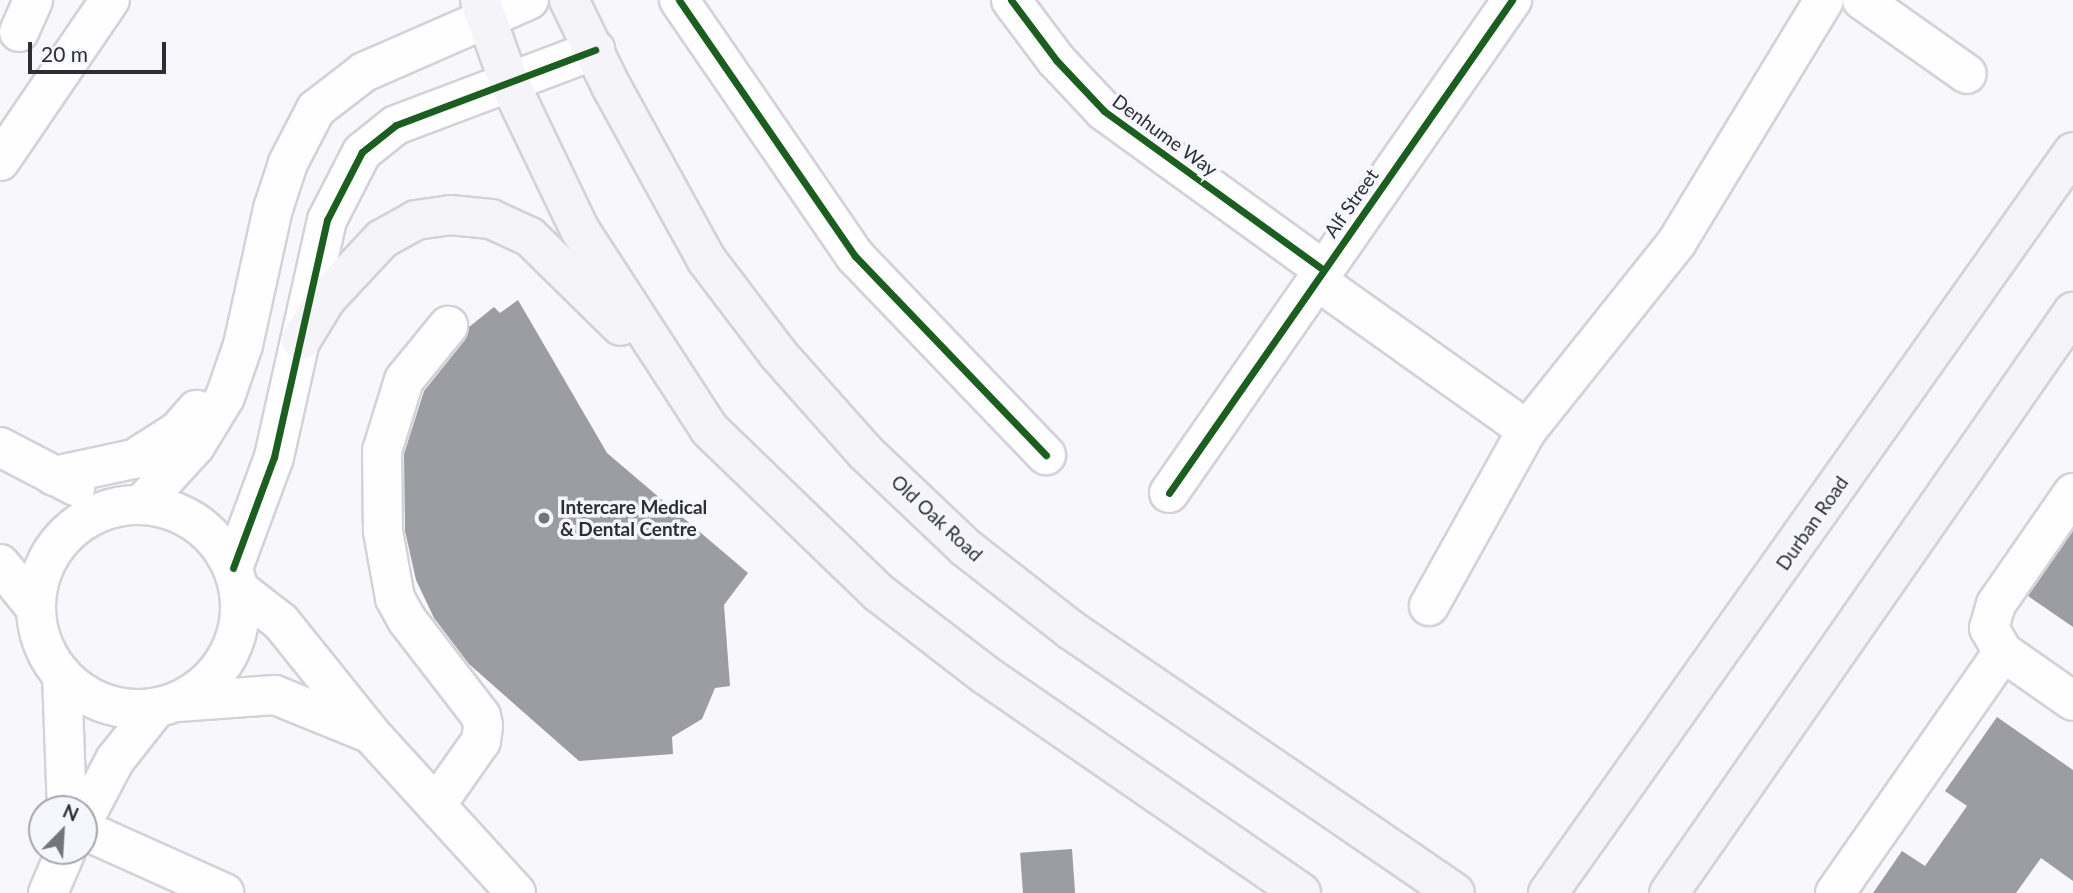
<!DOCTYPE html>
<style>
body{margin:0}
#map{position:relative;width:2073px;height:893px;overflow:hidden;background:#f7f7fc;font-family:Lato,sans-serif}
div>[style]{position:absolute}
.building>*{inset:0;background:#9c9da2;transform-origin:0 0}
.roads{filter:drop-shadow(2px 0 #d2d2d8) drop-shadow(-2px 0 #d2d2d8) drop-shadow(0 2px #d2d2d8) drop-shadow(0 -2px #d2d2d8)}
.minor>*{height:38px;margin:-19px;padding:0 19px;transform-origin:19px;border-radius:19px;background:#fefeff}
.minor>.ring{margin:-19px;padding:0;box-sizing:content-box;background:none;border:38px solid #fefeff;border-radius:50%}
.major>*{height:38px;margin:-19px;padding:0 19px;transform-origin:19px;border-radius:19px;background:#f4f4f9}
.cycleway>*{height:7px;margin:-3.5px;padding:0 3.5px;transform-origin:3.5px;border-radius:3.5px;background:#1b5e20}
.dots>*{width:19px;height:19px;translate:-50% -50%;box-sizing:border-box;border:4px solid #f5f6fe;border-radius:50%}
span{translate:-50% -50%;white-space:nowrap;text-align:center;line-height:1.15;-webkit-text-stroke:7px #f5f6fe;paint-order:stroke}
.street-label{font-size:19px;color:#2d2e35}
.poi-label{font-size:19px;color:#2d2e35;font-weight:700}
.left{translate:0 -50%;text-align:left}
.north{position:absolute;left:28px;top:795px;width:70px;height:70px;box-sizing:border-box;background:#f5f6fe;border:2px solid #a5a6ae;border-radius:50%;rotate:24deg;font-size:19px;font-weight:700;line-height:28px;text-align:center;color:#2d2e35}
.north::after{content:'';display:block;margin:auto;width:24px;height:32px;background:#74747b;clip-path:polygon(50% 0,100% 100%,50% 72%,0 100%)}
.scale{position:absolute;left:28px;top:42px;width:138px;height:32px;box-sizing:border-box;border:4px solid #2d2e35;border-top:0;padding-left:9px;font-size:21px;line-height:24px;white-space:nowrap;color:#2d2e35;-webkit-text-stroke:5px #f5f6fe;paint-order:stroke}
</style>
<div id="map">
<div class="building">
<i style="clip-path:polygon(518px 300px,607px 453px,748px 573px,724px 605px,730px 686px,715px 688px,702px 719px,672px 737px,673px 754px,579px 761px,469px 664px,434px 618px,416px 580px,405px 531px,404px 454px,424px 391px,465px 340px,469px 327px,494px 307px,500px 313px)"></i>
<i style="clip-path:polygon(2073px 531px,2073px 627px,2028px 596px)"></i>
<i style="clip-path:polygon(1997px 717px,2073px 770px,2073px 881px,2041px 858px,2016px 893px,1873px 893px,1902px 851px,1925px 866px,1967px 806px,1945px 791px)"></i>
<i style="left:1072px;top:849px;width:44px;height:52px;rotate:86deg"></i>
</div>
<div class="roads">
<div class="minor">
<i style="left:679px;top:0;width:311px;rotate:55.5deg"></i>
<i style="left:855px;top:256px;width:276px;rotate:46.2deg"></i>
<i style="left:1011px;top:0;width:75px;rotate:53.1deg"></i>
<i style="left:1056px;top:60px;width:70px;rotate:46.7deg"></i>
<i style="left:1104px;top:111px;width:271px;rotate:35.9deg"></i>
<i style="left:1862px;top:0;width:128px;rotate:35.2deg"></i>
<i style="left:19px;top:32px;width:35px;rotate:-66deg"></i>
<i style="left:0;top:161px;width:195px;rotate:-55.7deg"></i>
<i style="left:1316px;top:280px;width:259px;rotate:35.4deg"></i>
<i style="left:0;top:447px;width:85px;rotate:27.5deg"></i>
<i style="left:54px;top:476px;width:82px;rotate:-12deg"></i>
<i style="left:134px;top:459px;width:52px;rotate:-32.5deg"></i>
<i style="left:178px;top:431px;width:28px;rotate:-49deg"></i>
<i style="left:1169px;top:493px;width:601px;rotate:-55.17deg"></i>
<i style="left:2073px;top:493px;width:135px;rotate:124.7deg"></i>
<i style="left:1996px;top:604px;width:25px;rotate:106deg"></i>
<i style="left:1989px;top:628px;width:28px;rotate:60deg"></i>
<i style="left:2003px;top:652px;width:85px;rotate:35deg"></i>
<i style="left:142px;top:504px;width:79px;rotate:-47.6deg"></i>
<i style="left:195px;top:446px;width:57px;rotate:-58.5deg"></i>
<i style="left:225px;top:397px;width:55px;rotate:-70.9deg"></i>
<i style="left:243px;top:345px;width:139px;rotate:-77.6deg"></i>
<i style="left:273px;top:209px;width:48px;rotate:-71.9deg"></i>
<i style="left:288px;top:163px;width:61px;rotate:-62.6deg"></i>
<i style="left:316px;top:109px;width:61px;rotate:-37.6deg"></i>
<i style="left:364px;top:72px;width:180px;rotate:-23.6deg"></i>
<i class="ring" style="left:36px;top:505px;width:166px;height:166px"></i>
<i style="left:0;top:564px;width:55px;rotate:50.9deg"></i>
<i style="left:233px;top:568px;width:118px;rotate:-69.7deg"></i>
<i style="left:274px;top:457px;width:243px;rotate:-77.4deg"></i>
<i style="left:327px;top:220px;width:76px;rotate:-62.8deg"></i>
<i style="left:362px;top:152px;width:43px;rotate:-38.5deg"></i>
<i style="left:396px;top:125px;width:213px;rotate:-20.7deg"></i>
<i style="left:240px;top:590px;width:52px;rotate:38deg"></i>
<i style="left:281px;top:622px;width:144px;rotate:51.2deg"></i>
<i style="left:371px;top:734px;width:215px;rotate:47.6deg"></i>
<i style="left:1429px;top:606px;width:201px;rotate:-60.9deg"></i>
<i style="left:1527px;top:430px;width:241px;rotate:-51.4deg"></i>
<i style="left:1677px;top:242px;width:283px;rotate:-58.7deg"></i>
<i style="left:62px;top:675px;width:134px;rotate:87.9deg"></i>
<i style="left:177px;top:702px;width:98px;rotate:-4.1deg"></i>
<i style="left:275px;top:695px;width:101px;rotate:22deg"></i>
<i style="left:436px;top:805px;width:78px;rotate:-54.9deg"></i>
<i style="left:481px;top:741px;width:15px;rotate:-82deg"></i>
<i style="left:483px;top:726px;width:10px;rotate:-101deg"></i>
<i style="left:481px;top:716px;width:121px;rotate:-127.6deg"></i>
<i style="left:407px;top:620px;width:25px;rotate:-119deg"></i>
<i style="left:395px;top:598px;width:68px;rotate:-100.2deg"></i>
<i style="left:383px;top:531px;width:80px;rotate:-90.7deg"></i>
<i style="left:382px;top:451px;width:74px;rotate:-72.8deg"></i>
<i style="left:404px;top:380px;width:70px;rotate:-50.8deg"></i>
<i style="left:84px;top:819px;width:67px;rotate:-62.3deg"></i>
<i style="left:115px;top:760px;width:66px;rotate:-51.7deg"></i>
<i style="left:84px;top:830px;width:154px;rotate:24.2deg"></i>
<i style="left:48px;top:893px;width:46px;rotate:-66.8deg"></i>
<i style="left:1835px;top:893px;width:294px;rotate:-55.1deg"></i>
</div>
<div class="major">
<i style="left:480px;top:0;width:87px;rotate:70.5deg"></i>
<i style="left:509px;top:82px;width:164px;rotate:64.4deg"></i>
<i style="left:580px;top:230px;width:237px;rotate:57deg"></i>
<i style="left:709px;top:429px;width:236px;rotate:44deg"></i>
<i style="left:879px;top:593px;width:133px;rotate:37.6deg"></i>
<i style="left:984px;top:674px;width:385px;rotate:34.6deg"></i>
<i style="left:569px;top:0;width:96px;rotate:64deg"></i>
<i style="left:611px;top:86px;width:197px;rotate:61.2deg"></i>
<i style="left:706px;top:259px;width:119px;rotate:52.8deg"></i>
<i style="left:778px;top:354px;width:132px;rotate:48.4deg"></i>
<i style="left:866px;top:453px;width:138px;rotate:43.5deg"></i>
<i style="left:966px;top:548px;width:133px;rotate:38deg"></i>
<i style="left:1071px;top:630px;width:465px;rotate:34.4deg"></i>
<i style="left:301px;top:340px;width:48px;rotate:-58.6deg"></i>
<i style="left:326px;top:299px;width:82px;rotate:-47deg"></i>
<i style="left:382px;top:239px;width:39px;rotate:-29deg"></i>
<i style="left:416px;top:220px;width:34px;rotate:-8deg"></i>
<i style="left:450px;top:215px;width:41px;rotate:5.6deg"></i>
<i style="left:491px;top:219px;width:43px;rotate:24.8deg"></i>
<i style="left:530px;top:237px;width:127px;rotate:44.4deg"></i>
<i style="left:1548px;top:893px;width:908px;rotate:-54.68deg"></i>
<i style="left:1669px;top:893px;width:708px;rotate:-55.19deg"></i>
</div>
</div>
<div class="cycleway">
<i style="left:679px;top:0;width:311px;rotate:55.5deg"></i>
<i style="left:855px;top:256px;width:276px;rotate:46.2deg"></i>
<i style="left:1011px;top:0;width:75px;rotate:53.1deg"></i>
<i style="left:1056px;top:60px;width:70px;rotate:46.7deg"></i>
<i style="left:1104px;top:111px;width:271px;rotate:35.9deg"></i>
<i style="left:1169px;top:493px;width:601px;rotate:-55.17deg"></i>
<i style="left:233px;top:568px;width:118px;rotate:-69.7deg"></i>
<i style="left:274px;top:457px;width:243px;rotate:-77.4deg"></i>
<i style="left:327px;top:220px;width:76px;rotate:-62.8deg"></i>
<i style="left:362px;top:152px;width:43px;rotate:-38.5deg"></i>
<i style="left:396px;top:125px;width:213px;rotate:-20.7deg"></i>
</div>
<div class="dots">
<i style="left:544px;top:518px;background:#74747b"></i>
</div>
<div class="street-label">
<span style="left:1165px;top:135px;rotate:36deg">Denhume Way</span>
<span style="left:1351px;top:203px;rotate:-55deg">Alf Street</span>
<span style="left:937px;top:518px;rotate:43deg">Old Oak Road</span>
<span style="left:1812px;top:523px;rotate:-55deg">Durban Road</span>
</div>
<div class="poi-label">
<span class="left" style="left:560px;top:518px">Intercare Medical<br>&amp; Dental Centre</span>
</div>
<div class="north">N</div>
<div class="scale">20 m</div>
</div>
